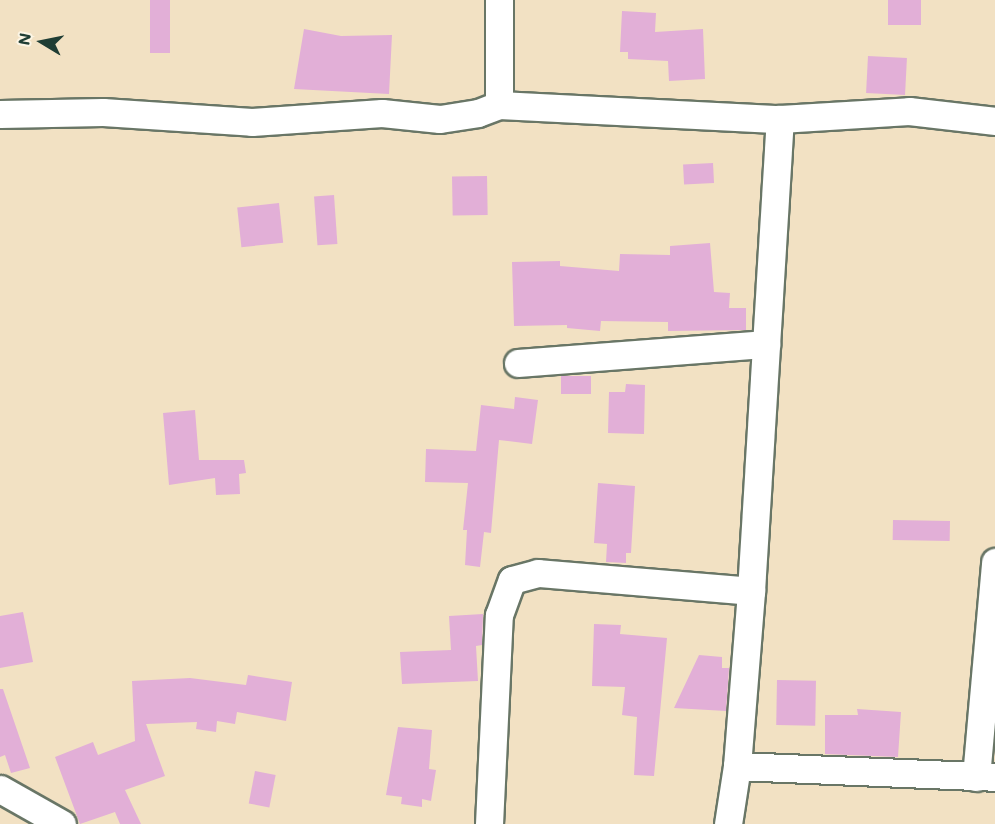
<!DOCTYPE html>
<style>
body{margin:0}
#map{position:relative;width:995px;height:824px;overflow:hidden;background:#f2e1c3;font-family:Mali,sans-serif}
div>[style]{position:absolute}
.building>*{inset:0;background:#e2afd7;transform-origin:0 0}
.roads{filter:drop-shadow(2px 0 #697666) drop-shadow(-2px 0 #697666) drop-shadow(0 2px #697666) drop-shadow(0 -2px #697666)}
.minor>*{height:27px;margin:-13.5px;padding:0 13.5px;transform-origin:13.5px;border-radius:13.5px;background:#fff}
span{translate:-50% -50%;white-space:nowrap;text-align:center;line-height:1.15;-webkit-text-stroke:4.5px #fcf5e5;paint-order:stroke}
.north{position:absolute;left:12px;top:12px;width:60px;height:60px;-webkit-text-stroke:4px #fcf5e5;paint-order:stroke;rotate:280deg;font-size:16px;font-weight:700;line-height:24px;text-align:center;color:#1f3d34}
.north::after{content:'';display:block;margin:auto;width:21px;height:27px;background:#1f3d34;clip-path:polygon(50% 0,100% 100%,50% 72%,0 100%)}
</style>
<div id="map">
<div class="building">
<i style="left:150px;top:0;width:20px;height:53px"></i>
<i style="left:888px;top:0;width:33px;height:25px"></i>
<i style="clip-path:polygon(622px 11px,656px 13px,655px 32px,703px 29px,705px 79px,669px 81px,668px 61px,628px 59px,628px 52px,620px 52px)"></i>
<i style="clip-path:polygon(304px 29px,341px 36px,392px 35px,389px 94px,294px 89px)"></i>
<i style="left:868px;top:56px;width:39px;height:37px;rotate:3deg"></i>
<i style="left:713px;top:163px;width:20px;height:30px;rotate:87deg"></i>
<i style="left:487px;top:176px;width:39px;height:35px;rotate:89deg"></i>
<i style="left:334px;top:195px;width:49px;height:20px;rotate:86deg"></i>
<i style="left:279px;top:203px;width:40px;height:42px;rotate:84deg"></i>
<i style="clip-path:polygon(710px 243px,714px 292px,730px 293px,729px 308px,746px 308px,746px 330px,668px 331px,668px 322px,601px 321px,600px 331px,567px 328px,567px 325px,514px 326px,512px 262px,560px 261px,560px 266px,619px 271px,620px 254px,670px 255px,670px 246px)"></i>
<i style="left:591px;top:376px;width:18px;height:30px;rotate:90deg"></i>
<i style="clip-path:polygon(626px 384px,645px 385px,644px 434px,608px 433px,609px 392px,625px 392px)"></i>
<i style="clip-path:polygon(515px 397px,538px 400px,532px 444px,499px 440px,491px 533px,484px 532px,480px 567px,465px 565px,467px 530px,463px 530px,468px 483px,425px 482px,426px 449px,476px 451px,481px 405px,514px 409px)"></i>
<i style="clip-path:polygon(195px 410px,199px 460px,244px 460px,246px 473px,239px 474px,240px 494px,216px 495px,215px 478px,169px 485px,163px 413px)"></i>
<i style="clip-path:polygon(598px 483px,635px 486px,631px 553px,626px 553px,626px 563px,606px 562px,607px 544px,594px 543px)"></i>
<i style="left:893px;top:520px;width:57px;height:20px;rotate:1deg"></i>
<i style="clip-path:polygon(23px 612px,33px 662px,0 668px,0 616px)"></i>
<i style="clip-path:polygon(483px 614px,482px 645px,476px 646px,478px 681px,402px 684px,400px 652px,451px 650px,449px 616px)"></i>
<i style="clip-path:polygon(594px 624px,621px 625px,620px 634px,667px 638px,654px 776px,634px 775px,637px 717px,622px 715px,625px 687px,592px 686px)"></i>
<i style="clip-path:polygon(699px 655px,722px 657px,722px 668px,729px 668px,726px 711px,674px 708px)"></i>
<i style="clip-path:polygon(248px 675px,292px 682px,286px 721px,237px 712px,235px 724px,217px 721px,216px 732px,196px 729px,197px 722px,146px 724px,165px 776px,125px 790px,141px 824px,120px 824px,115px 812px,80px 824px,55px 757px,93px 742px,98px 755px,135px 741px,132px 681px,190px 678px,246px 685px)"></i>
<i style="left:777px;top:680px;width:39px;height:45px;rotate:1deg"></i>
<i style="clip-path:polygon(0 689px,3px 689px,30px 768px,11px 773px,5px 755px,0 757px)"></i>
<i style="clip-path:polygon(857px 709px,901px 712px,898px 757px,825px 754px,825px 715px,858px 715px)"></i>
<i style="clip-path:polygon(398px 727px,432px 730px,429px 769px,436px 770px,431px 801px,422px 799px,422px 807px,401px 804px,402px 797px,386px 795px)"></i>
<i style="left:255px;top:771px;width:21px;height:33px;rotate:11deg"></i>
</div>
<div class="roads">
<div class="minor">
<i style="left:499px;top:0;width:105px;rotate:90deg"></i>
<i style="left:0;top:114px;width:103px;rotate:-1.1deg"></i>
<i style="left:103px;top:112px;width:149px;rotate:3.8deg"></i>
<i style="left:252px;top:122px;width:130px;rotate:-4deg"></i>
<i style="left:382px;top:113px;width:58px;rotate:5.9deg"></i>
<i style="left:440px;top:119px;width:38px;rotate:-9deg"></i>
<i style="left:478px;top:113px;width:22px;rotate:-21deg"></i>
<i style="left:499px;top:105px;width:281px;rotate:2.9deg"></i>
<i style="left:780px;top:119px;width:129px;rotate:-3.5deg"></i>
<i style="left:909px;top:111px;width:87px;rotate:6.6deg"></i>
<i style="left:518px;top:363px;width:249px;rotate:-4.4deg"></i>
<i style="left:737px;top:766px;width:258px;rotate:2.4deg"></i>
<i style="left:976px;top:777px;width:216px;rotate:-84.9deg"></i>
<i style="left:0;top:789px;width:71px;rotate:29.4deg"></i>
<i style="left:489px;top:824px;width:209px;rotate:-87.3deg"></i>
<i style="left:499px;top:615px;width:37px;rotate:-70deg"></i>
<i style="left:512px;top:580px;width:27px;rotate:-15deg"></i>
<i style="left:538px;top:573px;width:214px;rotate:4.8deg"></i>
<i style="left:728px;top:824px;width:59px;rotate:-81.2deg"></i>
<i style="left:737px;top:766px;width:176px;rotate:-85.4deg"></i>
<i style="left:751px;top:591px;width:473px;rotate:-86.5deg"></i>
</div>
</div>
<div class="north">N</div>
</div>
